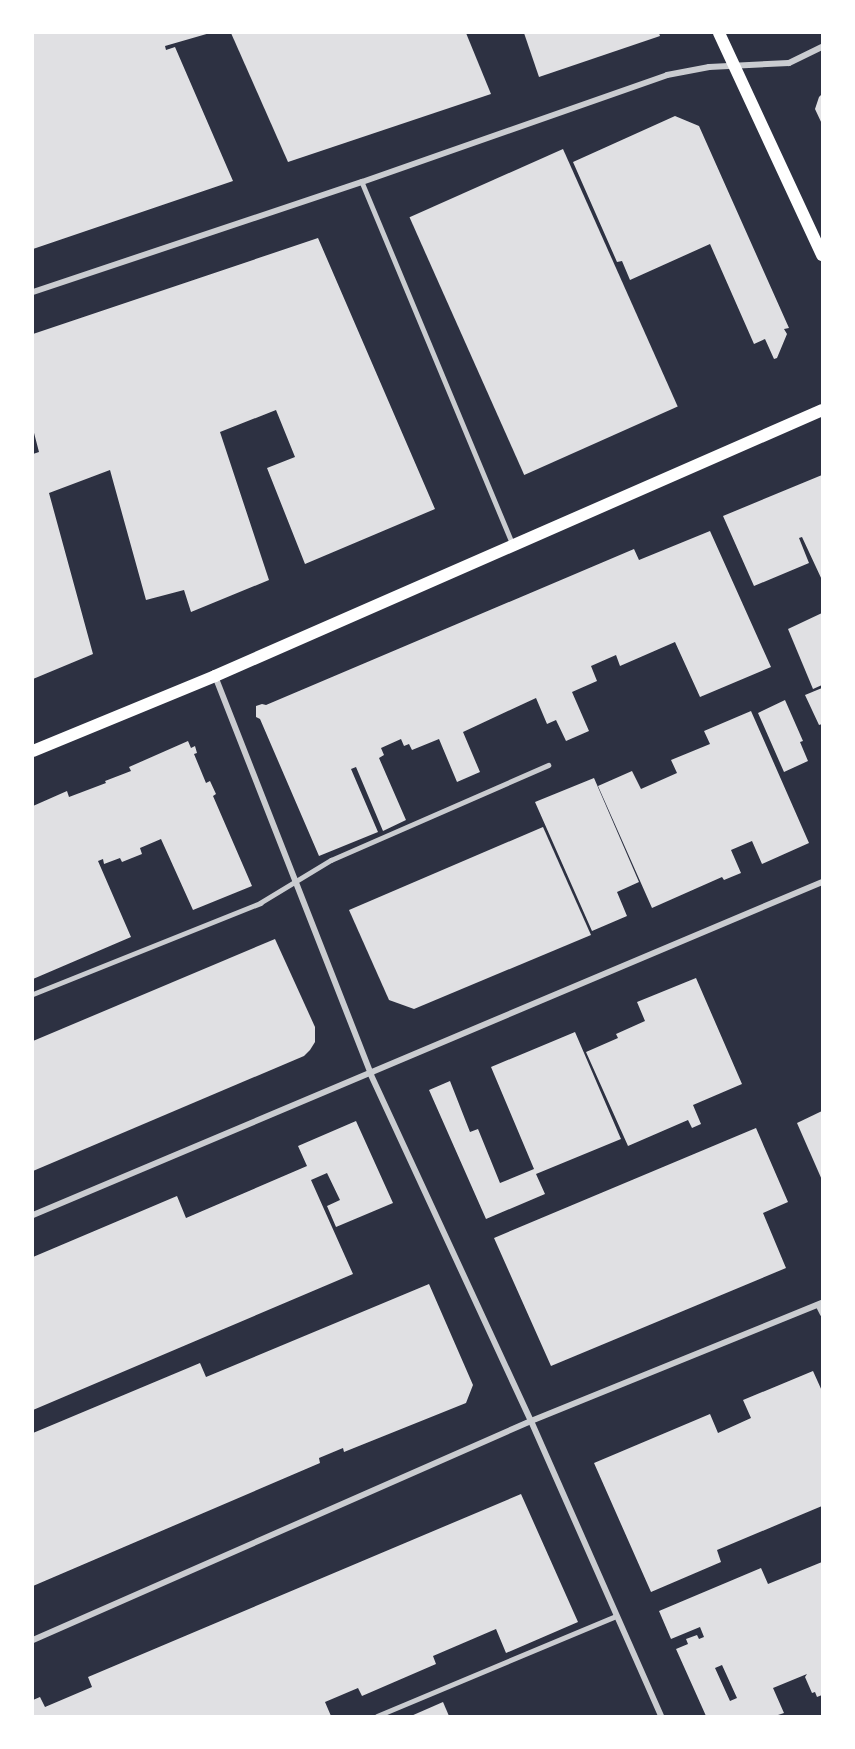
<!DOCTYPE html>
<style>
body{margin:0}
#map{position:relative;width:855px;height:1749px;overflow:hidden;background:#2d3142;font-family:"Roboto Serif",serif}
div>[style]{position:absolute}
.building>*{inset:0;background:#e0e0e3;transform-origin:0 0}
.service>*{height:4.5px;margin:-2.25px;padding:0 2.25px;transform-origin:2.25px;border-radius:2.25px;background:#caccd0}
.minor>*{height:6px;margin:-3px;padding:0 3px;transform-origin:3px;border-radius:3px;background:#caccd0}
.secondary>*{height:12px;margin:-6px;padding:0 6px;transform-origin:6px;border-radius:6px;background:#fff}
span{translate:-50% -50%;white-space:nowrap;text-align:center;line-height:1.15;-webkit-text-stroke:5px #fff;paint-order:stroke}
.frame{position:absolute;inset:0;border:34px solid #fff;pointer-events:none}
</style>
<div id="map">
<div class="building">
<i style="clip-path:polygon(33px 33px,210px 33px,165px 46px,166px 50px,175px 47px,233px 181px,33px 249px)"></i>
<i style="clip-path:polygon(231px 33px,466px 33px,491px 94px,288px 162px)"></i>
<i style="clip-path:polygon(524px 33px,659px 33px,660px 36px,539px 77px)"></i>
<i style="clip-path:polygon(822px 94px,822px 124px,815px 109px,819px 97px)"></i>
<i style="clip-path:polygon(675px 116px,699px 126px,789px 328px,784px 329px,787px 334px,777px 358px,774px 359px,765px 339px,754px 344px,710px 244px,630px 280px,622px 261px,617px 262px,573px 162px)"></i>
<i style="left:563px;top:149px;width:282px;height:168px;rotate:66deg"></i>
<i style="clip-path:polygon(318px 238px,435px 509px,305px 564px,267px 468px,295px 457px,276px 410px,220px 432px,269px 580px,191px 612px,184px 590px,146px 600px,110px 470px,49px 493px,93px 654px,33px 679px,33px 454px,39px 452px,33px 429px,33px 334px)"></i>
<i style="clip-path:polygon(822px 475px,822px 580px,802px 537px,799px 538px,809px 563px,754px 586px,723px 516px)"></i>
<i style="clip-path:polygon(710px 531px,771px 667px,700px 697px,675px 642px,620px 666px,616px 655px,591px 666px,597px 681px,572px 692px,589px 731px,566px 741px,556px 720px,547px 724px,536px 698px,463px 732px,480px 772px,457px 782px,439px 739px,412px 750px,409px 744px,404px 746px,401px 739px,381px 748px,384px 755px,379px 758px,406px 820px,383px 831px,356px 767px,351px 769px,378px 832px,319px 856px,260px 719px,256px 717px,256px 706px,262px 704px,266px 705px,634px 549px,639px 560px)"></i>
<i style="clip-path:polygon(822px 613px,822px 685px,813px 689px,788px 629px)"></i>
<i style="clip-path:polygon(822px 688px,822px 724px,819px 725px,805px 695px)"></i>
<i style="clip-path:polygon(785px 700px,803px 741px,800px 742px,808px 761px,784px 772px,758px 713px)"></i>
<i style="clip-path:polygon(751px 711px,809px 843px,762px 864px,752px 841px,731px 850px,741px 873px,724px 880px,722px 877px,652px 908px,598px 786px,632px 771px,641px 789px,677px 773px,671px 760px,710px 744px,704px 731px)"></i>
<i style="clip-path:polygon(188px 741px,191px 748px,195px 746px,197px 753px,194px 754px,206px 783px,210px 781px,216px 794px,213px 796px,252px 886px,193px 910px,161px 839px,140px 848px,142px 854px,122px 862px,120px 858px,104px 864px,103px 859px,98px 861px,131px 937px,33px 979px,33px 806px,67px 791px,69px 797px,106px 783px,105px 781px,131px 771px,129px 767px)"></i>
<i style="clip-path:polygon(594px 778px,639px 882px,617px 892px,627px 916px,592px 931px,535px 802px)"></i>
<i style="clip-path:polygon(543px 827px,591px 935px,414px 1009px,389px 1000px,349px 910px)"></i>
<i style="clip-path:polygon(275px 939px,315px 1027px,315px 1042px,310px 1050px,304px 1056px,33px 1171px,33px 1041px)"></i>
<i style="clip-path:polygon(696px 978px,742px 1084px,693px 1105px,701px 1124px,692px 1128px,688px 1120px,628px 1146px,586px 1052px,618px 1038px,616px 1034px,645px 1021px,637px 1002px)"></i>
<i style="clip-path:polygon(575px 1032px,621px 1139px,536px 1174px,545px 1194px,486px 1219px,429px 1090px,450px 1081px,470px 1132px,478px 1129px,500px 1183px,534px 1169px,491px 1067px)"></i>
<i style="clip-path:polygon(822px 1111px,822px 1180px,797px 1123px)"></i>
<i style="clip-path:polygon(356px 1121px,393px 1203px,336px 1227px,327px 1206px,340px 1200px,327px 1173px,311px 1180px,353px 1274px,33px 1410px,33px 1257px,177px 1196px,186px 1218px,307px 1166px,298px 1146px)"></i>
<i style="clip-path:polygon(756px 1128px,788px 1202px,763px 1213px,786px 1268px,551px 1366px,494px 1238px)"></i>
<i style="clip-path:polygon(429px 1284px,473px 1385px,466px 1403px,344px 1452px,343px 1448px,319px 1458px,320px 1463px,33px 1586px,33px 1433px,200px 1363px,206px 1377px)"></i>
<i style="clip-path:polygon(813px 1371px,822px 1391px,822px 1506px,717px 1550px,721px 1562px,651px 1592px,594px 1463px,710px 1414px,718px 1433px,751px 1418px,743px 1400px)"></i>
<i style="clip-path:polygon(521px 1494px,578px 1622px,506px 1653px,496px 1629px,433px 1656px,436px 1664px,362px 1696px,358px 1688px,325px 1702px,331px 1716px,33px 1716px,33px 1700px,40px 1697px,45px 1707px,92px 1687px,88px 1677px)"></i>
<i style="clip-path:polygon(evenodd,822px 1562px,822px 1695px,817px 1697px,815px 1692px,812px 1693px,805px 1677px,807px 1674px,773px 1688px,784px 1713px,775px 1716px,706px 1716px,676px 1649px,688px 1644px,686px 1639px,697px 1635px,699px 1639px,704px 1637px,700px 1627px,671px 1639px,659px 1611px,761px 1568px,768px 1584px,822px 1562px,722px 1665px,737px 1698px,730px 1701px,715px 1668px,722px 1665px)"></i>
<i style="clip-path:polygon(443px 1702px,449px 1716px,411px 1716px)"></i>
</div>
<div class="service">
<i style="left:362px;top:182px;width:392px;rotate:67.4deg"></i>
<i style="left:33px;top:994px;width:245px;rotate:-21.8deg"></i>
<i style="left:260px;top:903px;width:83px;rotate:-31.2deg"></i>
<i style="left:331px;top:860px;width:237px;rotate:-23.6deg"></i>
<i style="left:818px;top:1305px;width:9px;rotate:63deg"></i>
<i style="left:377px;top:1716px;width:259px;rotate:-22.7deg"></i>
</div>
<div class="minor">
<i style="left:33px;top:292px;width:347px;rotate:-18.5deg"></i>
<i style="left:362px;top:182px;width:323px;rotate:-19.3deg"></i>
<i style="left:667px;top:75px;width:43px;rotate:-10.8deg"></i>
<i style="left:709px;top:67px;width:80px;rotate:-2.9deg"></i>
<i style="left:789px;top:63px;width:37px;rotate:-26deg"></i>
<i style="left:215px;top:676px;width:428px;rotate:68.6deg"></i>
<i style="left:371px;top:1075px;width:381px;rotate:65.2deg"></i>
<i style="left:531px;top:1421px;width:322px;rotate:66.2deg"></i>
<i style="left:33px;top:1215px;width:856px;rotate:-22.88deg"></i>
<i style="left:33px;top:1640px;width:544px;rotate:-23.74deg"></i>
<i style="left:531px;top:1421px;width:314px;rotate:-22.1deg"></i>
</div>
<div class="secondary">
<i style="left:719px;top:33px;width:245px;rotate:65.1deg"></i>
<i style="left:33px;top:751px;width:197px;rotate:-22.4deg"></i>
<i style="left:215px;top:676px;width:663px;rotate:-23.66deg"></i>
</div>
<div class="frame"></div>
</div>
